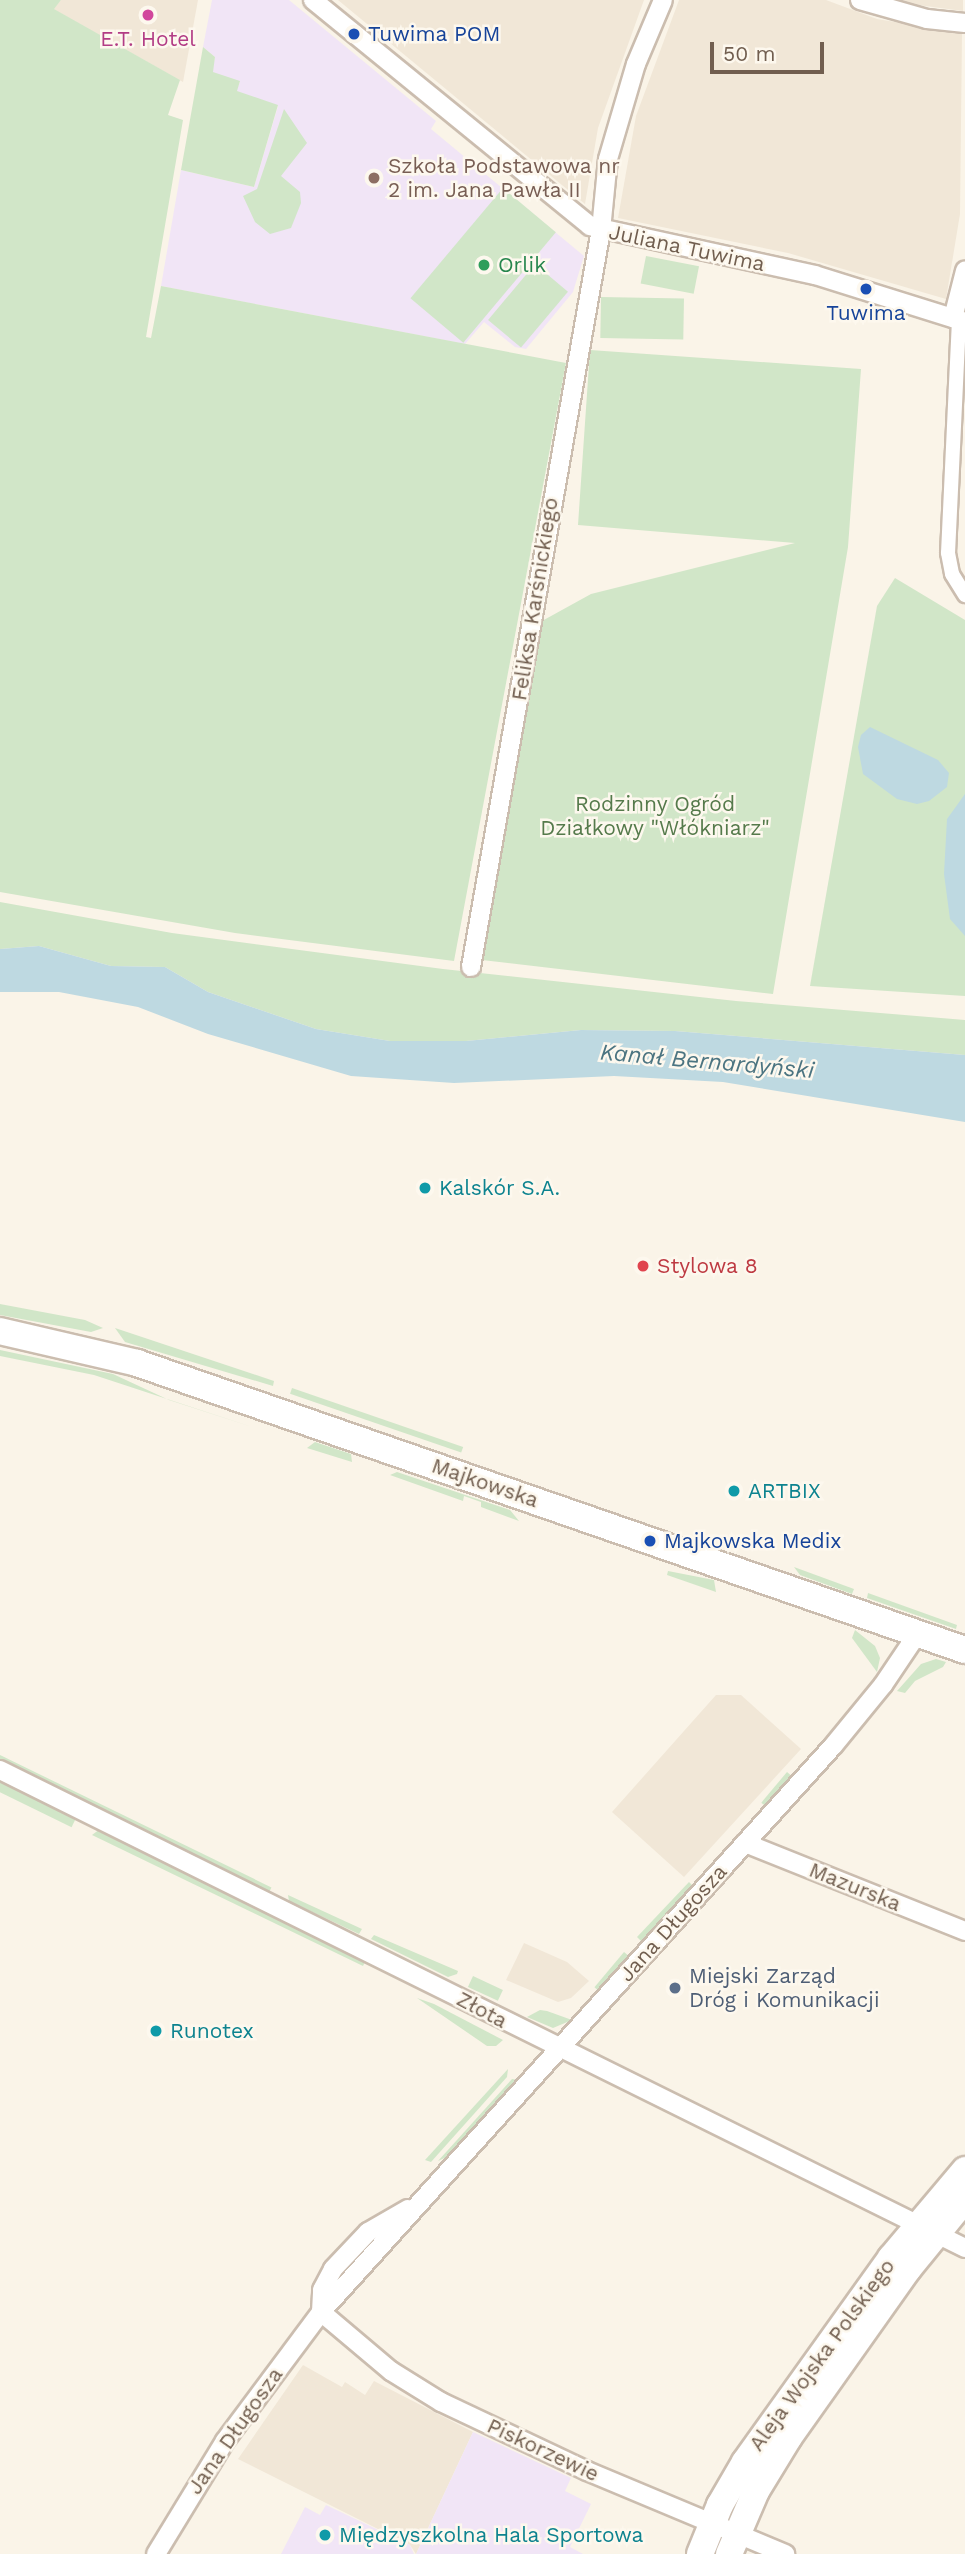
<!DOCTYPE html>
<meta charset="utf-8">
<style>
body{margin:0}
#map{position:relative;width:965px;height:2554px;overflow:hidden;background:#faf4e8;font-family:"Work Sans",sans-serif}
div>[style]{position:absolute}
.residential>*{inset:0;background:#f1e7d7}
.education>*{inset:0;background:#f1e5f6}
.green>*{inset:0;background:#d1e6c8;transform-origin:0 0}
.water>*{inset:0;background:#bed9e1}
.roads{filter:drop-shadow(2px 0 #cbbdaf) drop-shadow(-2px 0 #cbbdaf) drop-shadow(0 2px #cbbdaf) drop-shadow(0 -2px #cbbdaf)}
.pedestrian>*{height:14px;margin:-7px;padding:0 7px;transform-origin:7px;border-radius:7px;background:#fff}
.minor>*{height:18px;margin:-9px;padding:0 9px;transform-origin:9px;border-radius:9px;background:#fff}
.secondary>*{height:26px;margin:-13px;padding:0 13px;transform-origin:13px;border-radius:13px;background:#fff}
.dots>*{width:19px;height:19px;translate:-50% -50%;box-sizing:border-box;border:4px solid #fdf8ee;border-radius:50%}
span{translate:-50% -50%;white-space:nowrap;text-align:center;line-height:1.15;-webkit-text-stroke:5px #fdf8ee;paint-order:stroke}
.transit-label{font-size:21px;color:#164399}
.left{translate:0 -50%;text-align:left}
.hotel-label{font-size:21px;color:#b23c85}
.education-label{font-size:21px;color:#785e54}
.street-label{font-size:21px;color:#715e4f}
.leisure-label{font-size:21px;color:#27864d}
.park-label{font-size:21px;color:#557a4b}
.culture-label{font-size:21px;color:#0d838f}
.health-label{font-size:21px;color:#be3a42}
.service-label{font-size:21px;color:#4e5e75}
.water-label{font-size:23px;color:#4b7481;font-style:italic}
.scale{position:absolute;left:710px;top:42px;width:114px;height:32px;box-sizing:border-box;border:4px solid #715e4f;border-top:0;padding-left:9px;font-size:21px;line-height:24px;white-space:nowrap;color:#715e4f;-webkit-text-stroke:5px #fdf8ee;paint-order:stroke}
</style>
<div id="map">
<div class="residential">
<i style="clip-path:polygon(61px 0,198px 0,183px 82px,53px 9px)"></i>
<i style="clip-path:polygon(338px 0,644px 0,598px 128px,585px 204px)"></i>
<i style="clip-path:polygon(679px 0,826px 0,877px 19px,962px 33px,960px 214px,946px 299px,788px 253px,618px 218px,636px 116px)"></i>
<i style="clip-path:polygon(899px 0,963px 0,963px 11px,918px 5px)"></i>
<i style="clip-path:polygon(716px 1695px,741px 1695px,801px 1749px,684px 1877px,612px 1812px)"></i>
<i style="clip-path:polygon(524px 1943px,567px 1962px,589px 1981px,571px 1998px,558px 2002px,506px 1980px)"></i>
<i style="clip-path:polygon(303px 2365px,342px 2387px,345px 2382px,365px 2395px,374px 2381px,473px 2432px,416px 2554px,410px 2545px,238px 2459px)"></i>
</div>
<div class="education">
<i style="clip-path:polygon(212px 0,289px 0,436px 121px,431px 129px,584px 256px,573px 292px,526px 349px,515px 347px,484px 322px,465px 344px,161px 286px,181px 170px,254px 187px,278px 106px,236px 91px,240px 82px,212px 72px,215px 57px,203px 47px)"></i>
<i style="clip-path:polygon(473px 2432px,571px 2478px,565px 2491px,591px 2504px,570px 2547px,583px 2554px,416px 2554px)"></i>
<i style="clip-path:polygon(326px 2505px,410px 2545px,414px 2554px,281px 2554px,305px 2507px,320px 2515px)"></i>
</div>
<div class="green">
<i style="clip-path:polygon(0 0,61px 0,54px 9px,180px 80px,168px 115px,183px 120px,146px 337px,151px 338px,161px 286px,566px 363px,454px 961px,235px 933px,0 892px)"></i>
<i style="clip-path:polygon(203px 47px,215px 57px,213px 72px,240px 81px,237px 91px,278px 105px,254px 187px,181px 170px)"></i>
<i style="clip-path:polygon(284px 109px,307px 143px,281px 176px,300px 192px,301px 203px,291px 228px,270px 234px,255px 222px,243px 196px,257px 189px)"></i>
<i style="left:503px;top:188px;width:69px;height:144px;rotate:40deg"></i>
<i style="left:646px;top:256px;width:54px;height:28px;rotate:11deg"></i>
<i style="left:535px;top:264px;width:43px;height:73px;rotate:40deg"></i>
<i style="left:601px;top:297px;width:83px;height:41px;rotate:1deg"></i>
<i style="clip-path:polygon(590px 350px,861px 369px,848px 547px,773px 994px,482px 960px,542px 621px,591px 594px,795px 543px,578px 525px)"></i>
<i style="clip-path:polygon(895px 578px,965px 620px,965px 996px,810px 986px,877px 606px)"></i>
<i style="clip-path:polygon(0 902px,172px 933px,443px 969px,736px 1001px,965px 1020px,965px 1055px,675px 1031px,581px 1030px,466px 1041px,390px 1041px,316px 1029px,208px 992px,165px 967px,111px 966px,39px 946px,0 949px)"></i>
<i style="clip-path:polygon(0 1304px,85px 1320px,103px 1328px,91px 1332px,0 1315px)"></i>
<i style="clip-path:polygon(115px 1328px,274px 1381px,273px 1386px,125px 1342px)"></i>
<i style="clip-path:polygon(0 1350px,113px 1374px,169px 1400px,258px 1429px,94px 1375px,0 1356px)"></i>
<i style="left:292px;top:1388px;width:181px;height:6px;rotate:19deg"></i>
<i style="clip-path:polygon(315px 1442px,351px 1454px,352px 1462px,307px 1448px)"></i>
<i style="clip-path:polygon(397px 1472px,510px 1510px,519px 1521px,481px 1507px,481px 1502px,464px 1496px,463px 1501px,390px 1475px)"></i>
<i style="clip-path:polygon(794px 1567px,854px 1589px,852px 1594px,800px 1575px)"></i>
<i style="clip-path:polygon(668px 1571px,714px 1580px,716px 1592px,667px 1575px)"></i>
<i style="clip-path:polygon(868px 1593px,957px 1625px,956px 1629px,867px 1598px)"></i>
<i style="clip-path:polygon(855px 1630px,875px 1646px,880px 1658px,877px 1672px,852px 1638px)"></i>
<i style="clip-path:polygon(936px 1659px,946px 1662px,943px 1667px,915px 1681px,905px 1693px,897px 1691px,921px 1664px)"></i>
<i style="left:0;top:1755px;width:302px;height:6px;rotate:26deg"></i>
<i style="left:787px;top:1772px;width:8px;height:40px;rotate:40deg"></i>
<i style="left:0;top:1780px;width:85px;height:11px;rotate:26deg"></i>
<i style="clip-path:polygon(100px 1829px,365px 1962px,363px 1966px,92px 1835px)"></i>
<i style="clip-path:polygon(689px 1882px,693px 1886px,643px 1943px,637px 1937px)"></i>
<i style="clip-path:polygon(288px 1895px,362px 1929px,359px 1934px,289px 1901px)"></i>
<i style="clip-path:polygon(374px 1935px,458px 1971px,457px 1974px,448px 1977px,371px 1939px)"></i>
<i style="left:624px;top:1952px;width:8px;height:46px;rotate:40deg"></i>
<i style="left:473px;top:1976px;width:33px;height:12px;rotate:25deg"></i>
<i style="clip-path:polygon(417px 1998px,434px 2004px,503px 2040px,496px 2046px,487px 2046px)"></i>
<i style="clip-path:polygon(540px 2010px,547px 2011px,572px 2020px,553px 2028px,527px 2017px)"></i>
<i style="clip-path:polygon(508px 2069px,507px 2077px,431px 2162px,425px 2160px)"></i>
<i style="clip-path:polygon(512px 2079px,518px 2080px,449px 2156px,438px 2161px)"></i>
</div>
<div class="water">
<i style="clip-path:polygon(870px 727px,938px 760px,949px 773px,947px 787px,929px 801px,917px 804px,897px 799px,863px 774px,858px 747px,861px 735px)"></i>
<i style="clip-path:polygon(965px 794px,965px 936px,950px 919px,944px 874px,947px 819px)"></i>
<i style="clip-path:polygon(39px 946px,111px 966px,165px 967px,208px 992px,316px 1029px,390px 1041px,466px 1041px,581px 1030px,675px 1031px,965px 1055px,965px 1122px,723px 1082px,614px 1076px,454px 1083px,351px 1076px,208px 1034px,138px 1007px,59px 992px,0 992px,0 949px)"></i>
</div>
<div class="roads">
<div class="pedestrian">
<i style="left:959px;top:320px;width:233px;rotate:92.7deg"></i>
<i style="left:948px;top:553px;width:21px;rotate:79deg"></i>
<i style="left:952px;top:574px;width:25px;rotate:58deg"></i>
</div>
<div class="minor">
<i style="left:313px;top:0;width:357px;rotate:39.2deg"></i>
<i style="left:590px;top:226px;width:230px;rotate:12.3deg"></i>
<i style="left:815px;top:275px;width:157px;rotate:17.4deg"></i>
<i style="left:860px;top:0;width:70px;rotate:15.8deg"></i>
<i style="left:927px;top:19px;width:38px;rotate:6deg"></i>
<i style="left:953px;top:318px;width:49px;rotate:-75.7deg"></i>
<i style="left:471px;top:967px;width:748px;rotate:-80deg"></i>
<i style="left:601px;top:230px;width:71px;rotate:-84.4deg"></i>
<i style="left:608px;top:159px;width:99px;rotate:-73.6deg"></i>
<i style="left:636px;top:64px;width:69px;rotate:-67.1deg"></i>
<i style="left:0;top:1770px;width:1077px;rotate:26.35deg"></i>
<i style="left:745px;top:1843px;width:237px;rotate:21.8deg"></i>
<i style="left:321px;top:2312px;width:92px;rotate:40.1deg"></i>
<i style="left:391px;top:2371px;width:59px;rotate:31.8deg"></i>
<i style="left:441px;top:2402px;width:161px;rotate:25.3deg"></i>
<i style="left:587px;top:2471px;width:215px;rotate:22.7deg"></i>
<i style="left:321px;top:2312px;width:22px;rotate:-87deg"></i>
<i style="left:322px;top:2290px;width:24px;rotate:-62deg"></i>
<i style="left:333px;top:2269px;width:51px;rotate:-46.6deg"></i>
<i style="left:368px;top:2232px;width:46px;rotate:-29.9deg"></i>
<i style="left:156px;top:2554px;width:132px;rotate:-58.6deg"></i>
<i style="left:225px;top:2441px;width:161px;rotate:-53.3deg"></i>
<i style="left:321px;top:2312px;width:763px;rotate:-47.87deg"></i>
<i style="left:833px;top:1746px;width:79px;rotate:-50.7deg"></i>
<i style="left:883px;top:1685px;width:63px;rotate:-56.1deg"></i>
</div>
<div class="secondary">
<i style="left:0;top:1331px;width:141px;rotate:13.1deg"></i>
<i style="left:137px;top:1363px;width:876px;rotate:19.12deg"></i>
<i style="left:700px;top:2554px;width:53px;rotate:-67.8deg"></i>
<i style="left:720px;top:2505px;width:50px;rotate:-59.8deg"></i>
<i style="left:745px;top:2462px;width:251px;rotate:-54.4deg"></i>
<i style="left:891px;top:2258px;width:115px;rotate:-49.9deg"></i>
<i style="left:729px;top:2554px;width:69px;rotate:-66.8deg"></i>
<i style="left:756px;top:2491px;width:63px;rotate:-58.6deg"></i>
<i style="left:789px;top:2437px;width:206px;rotate:-54.7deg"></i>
<i style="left:908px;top:2269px;width:90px;rotate:-50.8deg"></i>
</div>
</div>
<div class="dots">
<i style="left:148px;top:15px;background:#d1479c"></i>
<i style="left:354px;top:34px;background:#1a4fb4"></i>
<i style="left:374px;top:178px;background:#8d6e63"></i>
<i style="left:484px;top:265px;background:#2e9e5b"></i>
<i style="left:866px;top:289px;background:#1a4fb4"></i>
<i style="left:425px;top:1188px;background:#0f9aa8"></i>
<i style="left:643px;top:1266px;background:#e0444e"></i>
<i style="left:734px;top:1491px;background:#0f9aa8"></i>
<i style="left:650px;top:1541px;background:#1a4fb4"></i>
<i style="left:675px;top:1988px;background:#5c6f8a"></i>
<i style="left:156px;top:2031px;background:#0f9aa8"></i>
<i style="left:325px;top:2535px;background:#0f9aa8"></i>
</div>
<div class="transit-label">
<span class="left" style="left:368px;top:34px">Tuwima POM</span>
<span style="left:866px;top:313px">Tuwima</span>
<span class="left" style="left:664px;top:1541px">Majkowska Medix</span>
</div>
<div class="hotel-label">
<span style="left:148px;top:39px">E.T. Hotel</span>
</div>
<div class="education-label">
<span class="left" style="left:388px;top:178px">Szkoła Podstawowa nr<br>2 im. Jana Pawła II</span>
</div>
<div class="street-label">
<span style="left:687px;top:248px;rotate:12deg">Juliana Tuwima</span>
<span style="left:535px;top:599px;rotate:-81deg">Feliksa Karśnickiego</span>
<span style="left:485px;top:1483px;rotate:19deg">Majkowska</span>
<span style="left:855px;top:1887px;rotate:22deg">Mazurska</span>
<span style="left:673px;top:1923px;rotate:-48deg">Jana Długosza</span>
<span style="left:482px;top:2010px;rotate:28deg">Złota</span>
<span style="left:822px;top:2355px;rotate:-54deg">Aleja Wojska Polskiego</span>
<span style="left:235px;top:2431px;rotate:-55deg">Jana Długosza</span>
<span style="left:543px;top:2450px;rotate:25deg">Piskorzewie</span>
</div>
<div class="leisure-label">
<span class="left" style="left:498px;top:265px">Orlik</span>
</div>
<div class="park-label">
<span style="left:655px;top:816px">Rodzinny Ogród<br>Działkowy "Włókniarz"</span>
</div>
<div class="culture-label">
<span class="left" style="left:439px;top:1188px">Kalskór S.A.</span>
<span class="left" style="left:748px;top:1491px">ARTBIX</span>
<span class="left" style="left:170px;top:2031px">Runotex</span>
<span class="left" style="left:339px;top:2535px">Międzyszkolna Hala Sportowa</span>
</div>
<div class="health-label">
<span class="left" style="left:657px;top:1266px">Stylowa 8</span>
</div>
<div class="service-label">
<span class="left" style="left:689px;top:1988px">Miejski Zarząd<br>Dróg i Komunikacji</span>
</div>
<div class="water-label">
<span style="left:707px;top:1062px;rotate:5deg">Kanał Bernardyński</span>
</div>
<div class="scale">50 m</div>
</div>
